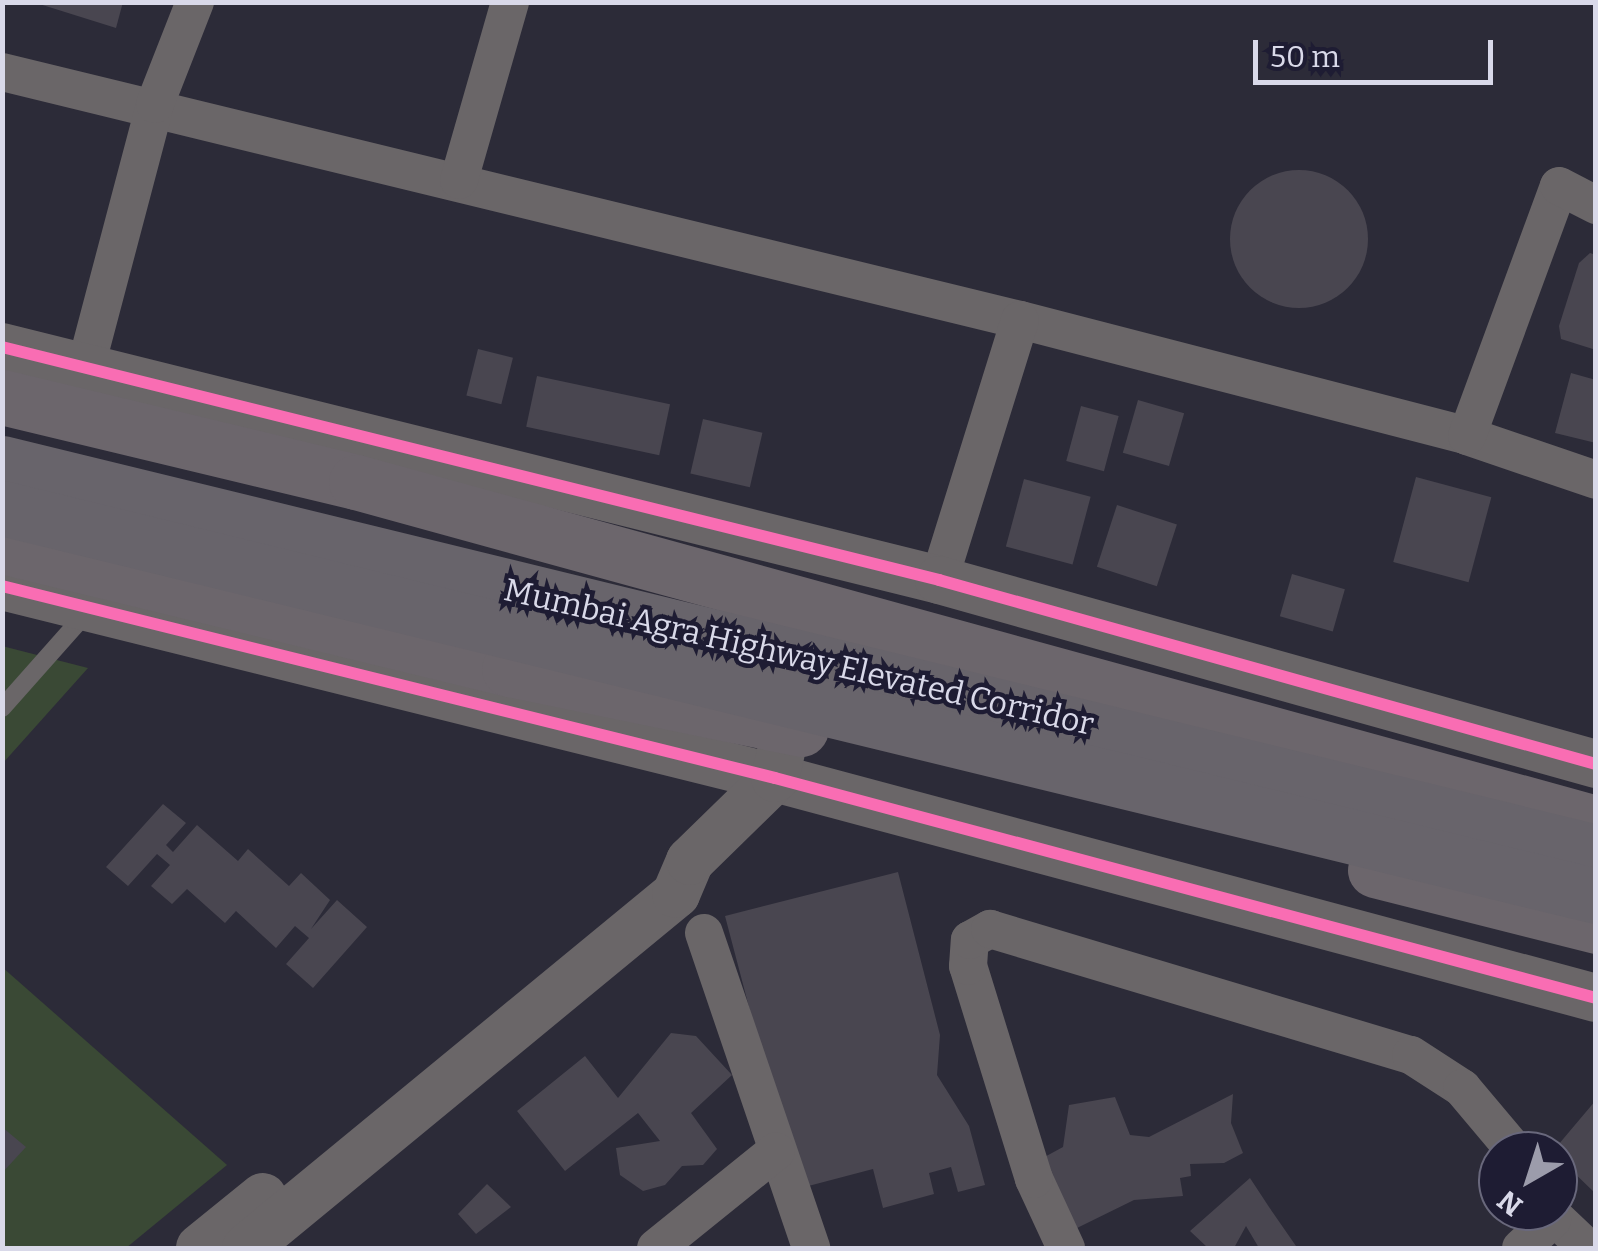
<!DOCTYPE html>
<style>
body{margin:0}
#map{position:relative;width:1598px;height:1251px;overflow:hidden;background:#2c2b38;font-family:Bitter,serif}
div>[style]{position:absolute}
.green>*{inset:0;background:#3a4935}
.building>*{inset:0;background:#494650;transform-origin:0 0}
.round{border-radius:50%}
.service>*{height:18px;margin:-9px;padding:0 9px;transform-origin:9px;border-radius:9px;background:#6a6668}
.minor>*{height:38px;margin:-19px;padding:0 19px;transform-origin:19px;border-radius:19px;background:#6a6668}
.tertiary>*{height:48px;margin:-24px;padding:0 24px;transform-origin:24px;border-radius:24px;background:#6a6668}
.primary>*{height:55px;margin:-27.5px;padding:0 27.5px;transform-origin:27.5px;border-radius:27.5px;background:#6c666c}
.motorway>*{height:55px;margin:-27.5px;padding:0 27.5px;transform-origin:27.5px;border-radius:27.5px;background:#68646b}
.cycleway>*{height:12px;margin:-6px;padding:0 6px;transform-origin:6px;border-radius:6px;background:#f96db3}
span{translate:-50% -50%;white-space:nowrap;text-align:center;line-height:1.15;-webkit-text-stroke:9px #1e1c33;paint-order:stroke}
.street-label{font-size:32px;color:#d9d9e9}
.frame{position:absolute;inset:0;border:5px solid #d9d9e9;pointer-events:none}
.north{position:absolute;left:1478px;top:1131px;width:100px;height:100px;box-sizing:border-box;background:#1e1c33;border:2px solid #69687c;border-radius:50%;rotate:219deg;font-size:28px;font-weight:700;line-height:40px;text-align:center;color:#d9d9e9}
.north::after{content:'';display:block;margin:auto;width:35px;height:45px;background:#9c9cab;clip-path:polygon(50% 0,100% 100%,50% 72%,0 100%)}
.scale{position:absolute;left:1253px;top:40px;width:240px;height:45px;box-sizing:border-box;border:5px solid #d9d9e9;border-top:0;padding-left:12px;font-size:30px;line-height:35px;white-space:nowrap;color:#d9d9e9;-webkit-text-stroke:8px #1e1c33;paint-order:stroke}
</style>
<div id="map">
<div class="green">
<i style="clip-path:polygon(2px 646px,88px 668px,3px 763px,2px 763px)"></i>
<i style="clip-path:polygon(2px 967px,227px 1165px,126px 1248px,3px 1248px)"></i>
</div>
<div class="building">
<i style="clip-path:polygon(33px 2px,123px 2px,116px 28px)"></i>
<i class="round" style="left:1230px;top:170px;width:138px;height:138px"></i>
<i style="clip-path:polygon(1590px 253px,1596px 255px,1596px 350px,1561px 339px,1559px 326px,1579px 263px)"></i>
<i style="left:478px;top:349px;width:36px;height:48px;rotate:14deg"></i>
<i style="clip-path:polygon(1571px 373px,1596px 380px,1596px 443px,1555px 433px)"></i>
<i style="left:537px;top:376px;width:136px;height:52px;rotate:12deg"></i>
<i style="left:1138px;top:400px;width:48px;height:55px;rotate:16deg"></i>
<i style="left:1081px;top:406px;width:39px;height:57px;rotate:15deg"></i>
<i style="left:703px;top:419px;width:61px;height:56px;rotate:13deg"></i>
<i style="left:1416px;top:477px;width:78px;height:88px;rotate:15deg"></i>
<i style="left:1024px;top:479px;width:69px;height:70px;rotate:15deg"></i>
<i style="left:1117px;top:505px;width:63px;height:65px;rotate:18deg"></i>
<i style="left:1292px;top:574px;width:55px;height:44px;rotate:16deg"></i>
<i style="clip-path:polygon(163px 804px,186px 823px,166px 845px,173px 852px,197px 825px,238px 861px,248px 849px,289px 886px,301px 873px,330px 900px,311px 929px,337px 900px,367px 927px,313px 988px,286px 964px,309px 938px,295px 926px,276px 948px,236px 911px,225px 923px,187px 889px,172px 904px,151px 886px,170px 865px,157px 854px,128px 886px,106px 867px)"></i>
<i style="clip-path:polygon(898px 872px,940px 1035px,937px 1075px,969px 1126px,985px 1185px,958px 1192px,951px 1167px,929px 1173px,934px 1194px,883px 1208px,873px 1169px,797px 1189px,725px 916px)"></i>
<i style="clip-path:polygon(671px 1033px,696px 1036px,732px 1075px,691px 1113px,717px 1149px,703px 1165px,682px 1166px,665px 1185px,643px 1191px,620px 1175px,616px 1148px,660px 1141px,638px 1113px,565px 1171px,517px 1111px,585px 1056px,618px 1098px)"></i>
<i style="clip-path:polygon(1233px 1094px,1231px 1123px,1243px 1153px,1224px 1163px,1190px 1164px,1191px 1176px,1180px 1178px,1183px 1196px,1134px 1200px,1077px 1228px,1039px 1160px,1063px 1147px,1069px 1105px,1115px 1097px,1130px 1135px,1149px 1137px)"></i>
<i style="clip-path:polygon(1596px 1100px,1596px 1194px,1567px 1166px,1558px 1180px,1553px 1151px)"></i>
<i style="clip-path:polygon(2px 1127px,26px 1147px,2px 1173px)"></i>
<i style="clip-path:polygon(1250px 1178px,1269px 1207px,1296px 1246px,1259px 1248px,1246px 1226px,1234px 1248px,1208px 1248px,1190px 1231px)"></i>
<i style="clip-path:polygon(487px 1184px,511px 1207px,476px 1234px,458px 1214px)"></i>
</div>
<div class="service">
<i style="left:2px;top:708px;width:130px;rotate:-48.4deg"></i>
</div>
<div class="minor">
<i style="left:2px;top:72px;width:1048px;rotate:13.69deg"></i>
<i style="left:1020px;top:320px;width:462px;rotate:14.5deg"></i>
<i style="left:1467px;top:436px;width:136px;rotate:18.8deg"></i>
<i style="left:459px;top:180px;width:185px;rotate:-74deg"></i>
<i style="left:86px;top:366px;width:271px;rotate:-75.2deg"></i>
<i style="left:155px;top:104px;width:110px;rotate:-68.6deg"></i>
<i style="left:1467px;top:436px;width:266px;rotate:-69.8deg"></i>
<i style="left:1559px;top:186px;width:42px;rotate:27.2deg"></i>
<i style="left:939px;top:580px;width:272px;rotate:-72.7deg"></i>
<i style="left:704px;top:933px;width:333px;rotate:71.2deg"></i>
<i style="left:1548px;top:1211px;width:54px;rotate:43.5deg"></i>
<i style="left:656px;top:1248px;width:154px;rotate:-38.9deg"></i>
<i style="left:1066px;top:1248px;width:76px;rotate:-114.9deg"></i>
<i style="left:1034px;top:1179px;width:223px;rotate:-107.2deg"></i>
<i style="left:968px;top:966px;width:26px;rotate:-86deg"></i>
<i style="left:970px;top:940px;width:23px;rotate:-29deg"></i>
<i style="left:990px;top:929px;width:439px;rotate:16.7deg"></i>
<i style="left:1411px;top:1055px;width:61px;rotate:32.9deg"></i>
<i style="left:1462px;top:1088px;width:82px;rotate:49.9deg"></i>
<i style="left:1521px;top:1248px;width:42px;rotate:-42.1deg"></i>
</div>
<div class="tertiary">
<i style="left:2px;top:347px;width:966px;rotate:13.96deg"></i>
<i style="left:939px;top:580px;width:682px;rotate:15.65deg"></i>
<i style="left:2px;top:586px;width:796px;rotate:13.95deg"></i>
<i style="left:775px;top:778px;width:850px;rotate:15deg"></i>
<i style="left:200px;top:1248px;width:81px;rotate:-39deg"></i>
<i style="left:246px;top:1248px;width:557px;rotate:-39.46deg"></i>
<i style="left:676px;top:894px;width:36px;rotate:-67deg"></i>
<i style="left:690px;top:861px;width:119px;rotate:-44.3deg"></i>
<i style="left:775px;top:778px;width:26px;rotate:-77deg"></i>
</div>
<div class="primary">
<i style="left:2px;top:397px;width:364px;rotate:13.5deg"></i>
<i style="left:356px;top:482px;width:1286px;rotate:15.38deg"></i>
<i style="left:2px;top:546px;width:522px;rotate:13.64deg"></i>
<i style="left:509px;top:669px;width:298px;rotate:11.6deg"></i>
<i style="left:1375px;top:870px;width:228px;rotate:14.2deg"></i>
</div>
<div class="motorway">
<i style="left:2px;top:463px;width:1641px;rotate:13.71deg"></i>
<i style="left:2px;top:508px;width:1641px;rotate:13.68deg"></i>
</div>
<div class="cycleway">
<i style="left:2px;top:347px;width:966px;rotate:13.96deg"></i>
<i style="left:939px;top:580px;width:682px;rotate:15.65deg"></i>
<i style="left:2px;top:586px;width:796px;rotate:13.95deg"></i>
<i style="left:775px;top:778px;width:850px;rotate:15deg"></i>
</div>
<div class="street-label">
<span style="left:799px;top:657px;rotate:13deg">Mumbai Agra Highway Elevated Corridor</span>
</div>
<div class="frame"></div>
<div class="north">N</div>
<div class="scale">50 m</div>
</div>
